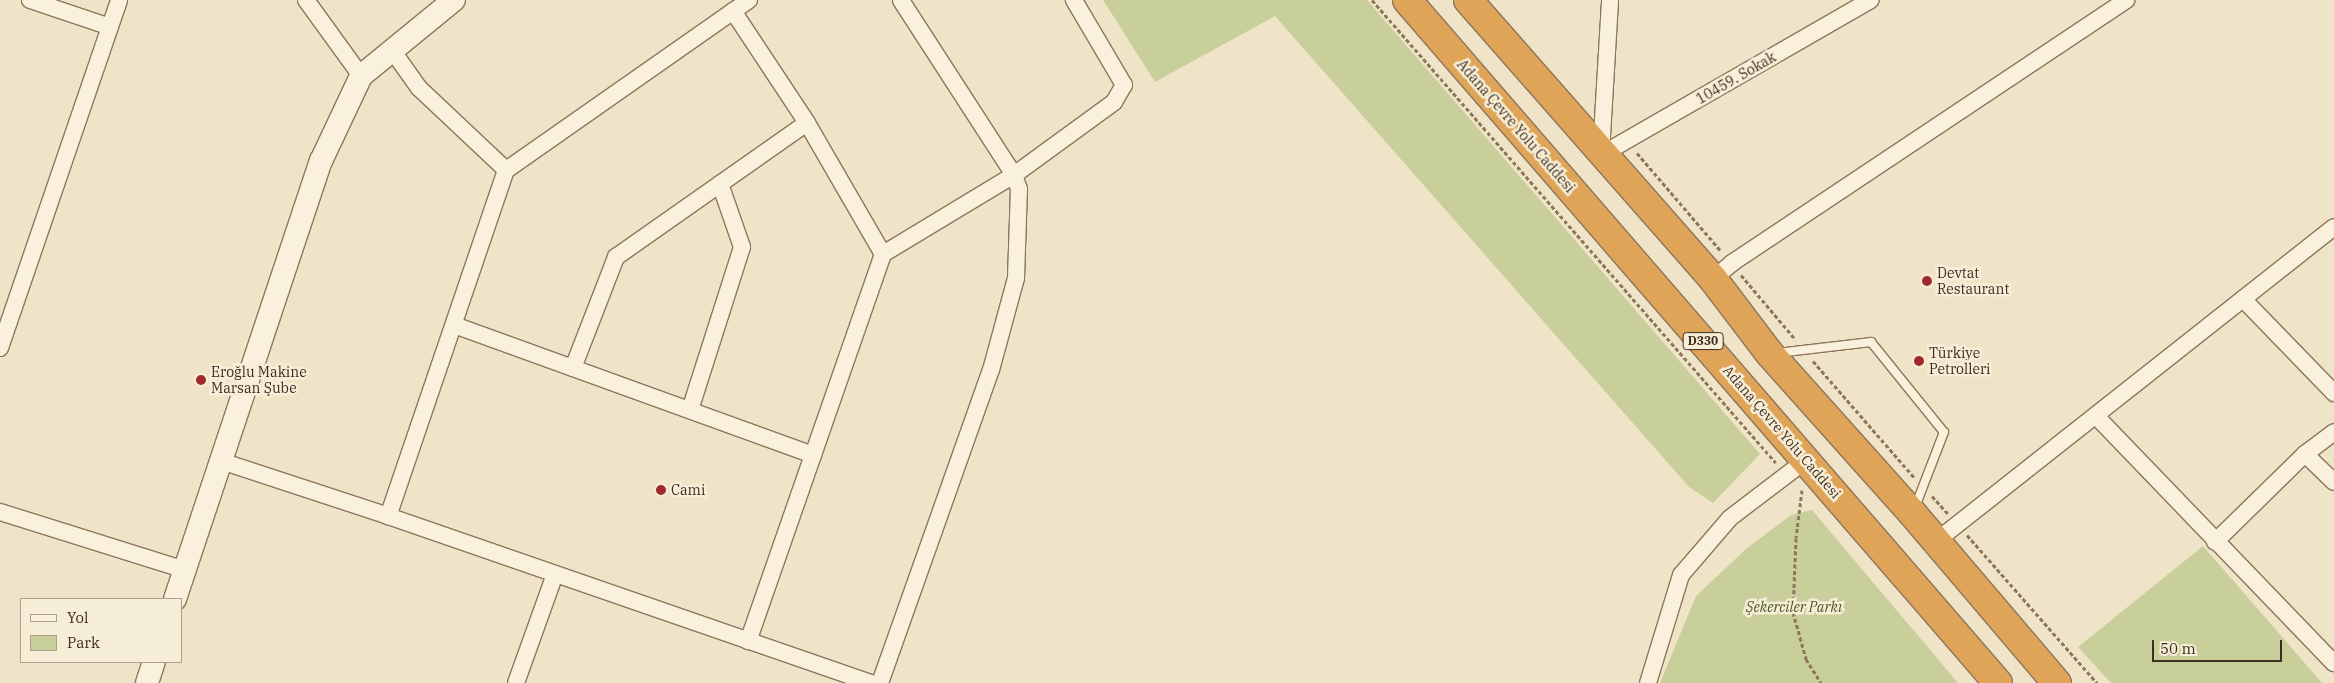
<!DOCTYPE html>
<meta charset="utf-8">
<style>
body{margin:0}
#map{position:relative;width:2334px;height:683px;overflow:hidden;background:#f0e4c8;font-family:"IBM Plex Serif",serif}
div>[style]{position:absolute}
.green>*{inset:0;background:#c9cf9b}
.path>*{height:3px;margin-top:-1.5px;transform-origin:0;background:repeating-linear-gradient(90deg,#8d765c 0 4px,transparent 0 6.5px)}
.roads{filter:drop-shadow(1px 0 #8d765c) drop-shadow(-1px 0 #8d765c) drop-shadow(0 1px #8d765c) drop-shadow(0 -1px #8d765c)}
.lane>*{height:8px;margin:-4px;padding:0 4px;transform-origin:4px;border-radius:4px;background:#faf1dc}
.street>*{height:16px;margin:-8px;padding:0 8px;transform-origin:8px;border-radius:8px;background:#faf1dc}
.secondary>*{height:22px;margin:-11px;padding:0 11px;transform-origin:11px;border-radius:11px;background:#faf1dc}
.highway>*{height:28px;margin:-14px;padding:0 14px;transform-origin:14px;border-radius:14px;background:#e0a458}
.dots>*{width:14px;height:14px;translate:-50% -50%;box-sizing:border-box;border:2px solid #f7eed8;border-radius:50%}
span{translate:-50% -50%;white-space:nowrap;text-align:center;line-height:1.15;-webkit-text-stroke:5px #f7eed8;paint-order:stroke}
.shield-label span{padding:1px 4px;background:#f7eed8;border:1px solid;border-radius:4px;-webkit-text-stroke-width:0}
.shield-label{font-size:12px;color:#3d2e20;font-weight:700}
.street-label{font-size:14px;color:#3d2e20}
.poi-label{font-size:14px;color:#3d2e20}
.left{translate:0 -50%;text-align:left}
.park-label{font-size:14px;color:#4d5a26;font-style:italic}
.legend{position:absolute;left:20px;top:598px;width:162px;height:65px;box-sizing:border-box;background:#f7eed8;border:1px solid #ada18e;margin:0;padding:6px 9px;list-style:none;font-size:15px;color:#3d2e20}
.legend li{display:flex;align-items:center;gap:10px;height:25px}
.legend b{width:25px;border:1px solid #ada18e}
.scale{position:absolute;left:2152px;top:640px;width:130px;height:22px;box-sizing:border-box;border:2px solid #3d2e20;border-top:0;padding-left:6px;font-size:15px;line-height:18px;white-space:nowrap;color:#3d2e20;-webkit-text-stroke:4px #f7eed8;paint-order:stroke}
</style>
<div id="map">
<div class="green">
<i style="clip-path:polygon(1103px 0,1367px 0,1760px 454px,1713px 503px,1689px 487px,1275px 16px,1155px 82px)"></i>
<i style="clip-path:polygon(1812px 510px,1958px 683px,1660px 683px,1696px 596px,1746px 549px,1791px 515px)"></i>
<i style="clip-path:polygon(2203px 546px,2322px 683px,2111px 683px,2078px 647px)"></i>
</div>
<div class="path">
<i style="left:1372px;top:0;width:614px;rotate:48.89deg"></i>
<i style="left:1637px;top:153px;width:129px;rotate:49.4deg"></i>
<i style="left:1741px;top:275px;width:84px;rotate:49.8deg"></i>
<i style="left:1813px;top:361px;width:154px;rotate:49deg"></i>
<i style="left:1802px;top:490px;width:48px;rotate:97.1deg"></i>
<i style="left:1796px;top:538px;width:74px;rotate:92.3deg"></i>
<i style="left:1793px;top:612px;width:49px;rotate:74.5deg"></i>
<i style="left:1806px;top:659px;width:28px;rotate:58deg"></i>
<i style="left:1932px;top:496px;width:24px;rotate:48deg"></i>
<i style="left:1967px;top:535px;width:197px;rotate:48.7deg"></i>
</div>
<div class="roads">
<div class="lane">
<i style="left:1777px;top:353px;width:95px;rotate:-6.7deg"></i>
<i style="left:1871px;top:342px;width:116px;rotate:51deg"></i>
<i style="left:1944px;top:432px;width:80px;rotate:111.1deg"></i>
</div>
<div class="street">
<i style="left:30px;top:0;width:84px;rotate:18.6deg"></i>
<i style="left:306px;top:0;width:94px;rotate:54.1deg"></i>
<i style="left:749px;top:0;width:297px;rotate:145deg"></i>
<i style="left:506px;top:170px;width:366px;rotate:108.8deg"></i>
<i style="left:388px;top:516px;width:511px;rotate:19.07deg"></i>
<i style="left:733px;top:11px;width:134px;rotate:56.5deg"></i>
<i style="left:807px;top:123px;width:151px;rotate:59.9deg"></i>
<i style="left:883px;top:254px;width:410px;rotate:109.2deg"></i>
<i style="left:392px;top:50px;width:47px;rotate:54.6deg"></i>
<i style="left:419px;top:88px;width:120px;rotate:43.3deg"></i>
<i style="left:1601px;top:153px;width:153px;rotate:-86.6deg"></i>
<i style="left:1601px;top:155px;width:311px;rotate:-29.9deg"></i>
<i style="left:883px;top:254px;width:153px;rotate:-31.1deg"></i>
<i style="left:1014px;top:175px;width:208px;rotate:-122.9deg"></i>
<i style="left:1713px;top:279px;width:25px;rotate:-40deg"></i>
<i style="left:1732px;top:263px;width:474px;rotate:-33.7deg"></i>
<i style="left:2243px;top:299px;width:131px;rotate:45.9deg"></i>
<i style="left:454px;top:325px;width:382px;rotate:19.9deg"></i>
<i style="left:0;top:348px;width:368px;rotate:-71.1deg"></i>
<i style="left:573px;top:368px;width:119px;rotate:-68.8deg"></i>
<i style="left:616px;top:257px;width:233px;rotate:-35.1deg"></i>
<i style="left:690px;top:410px;width:171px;rotate:-72.3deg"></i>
<i style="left:742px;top:247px;width:67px;rotate:-109.2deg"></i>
<i style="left:2096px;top:416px;width:343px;rotate:46.1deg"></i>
<i style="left:2305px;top:454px;width:40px;rotate:44deg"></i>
<i style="left:221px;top:461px;width:176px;rotate:18.2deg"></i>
<i style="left:0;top:512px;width:194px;rotate:17.4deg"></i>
<i style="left:1935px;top:542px;width:508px;rotate:-38.29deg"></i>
<i style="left:2215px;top:542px;width:126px;rotate:-44.4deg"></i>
<i style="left:2305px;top:454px;width:36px;rotate:-37deg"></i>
<i style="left:516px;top:683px;width:116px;rotate:-70.3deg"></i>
<i style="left:880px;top:683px;width:332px;rotate:-70.5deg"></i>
<i style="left:991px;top:370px;width:95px;rotate:-74.8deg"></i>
<i style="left:1016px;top:278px;width:89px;rotate:-88.1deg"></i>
<i style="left:1019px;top:189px;width:15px;rotate:-110deg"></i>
<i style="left:1014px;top:175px;width:124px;rotate:-36.1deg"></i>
<i style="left:1114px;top:102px;width:20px;rotate:-60deg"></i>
<i style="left:1124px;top:85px;width:99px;rotate:-120.5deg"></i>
<i style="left:1648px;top:683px;width:113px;rotate:-73deg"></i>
<i style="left:1681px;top:575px;width:75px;rotate:-49.3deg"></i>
<i style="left:1730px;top:518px;width:96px;rotate:-37.3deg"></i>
</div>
<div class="secondary">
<i style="left:175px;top:599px;width:462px;rotate:-71.6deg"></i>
<i style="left:321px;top:161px;width:94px;rotate:-64.8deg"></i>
<i style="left:361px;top:76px;width:120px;rotate:-39.3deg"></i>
<i style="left:147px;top:683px;width:22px;rotate:-72deg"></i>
</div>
<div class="highway">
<i style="left:1407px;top:0;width:903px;rotate:49.13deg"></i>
<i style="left:1468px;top:0;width:371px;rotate:48.7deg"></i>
<i style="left:1713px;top:279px;width:94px;rotate:52.8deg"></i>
<i style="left:1770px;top:354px;width:215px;rotate:48.2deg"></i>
<i style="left:1913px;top:514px;width:222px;rotate:49.6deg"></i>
</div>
</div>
<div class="dots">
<i style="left:1927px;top:281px;background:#9e2a2b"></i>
<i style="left:1919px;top:361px;background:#9e2a2b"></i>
<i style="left:201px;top:380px;background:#9e2a2b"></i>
<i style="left:661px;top:490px;background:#9e2a2b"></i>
</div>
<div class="shield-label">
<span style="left:1703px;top:341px">D330</span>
</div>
<div class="street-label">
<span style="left:1736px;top:78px;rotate:-30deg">10459. Sokak</span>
<span style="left:1516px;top:126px;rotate:49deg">Adana Çevre Yolu Caddesi</span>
<span style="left:1782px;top:432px;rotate:49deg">Adana Çevre Yolu Caddesi</span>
</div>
<div class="poi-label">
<span class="left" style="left:1937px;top:281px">Devtat<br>Restaurant</span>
<span class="left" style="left:1929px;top:361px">Türkiye<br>Petrolleri</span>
<span class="left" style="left:211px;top:380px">Eroğlu Makine<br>Marsan Şube</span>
<span class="left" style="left:671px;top:490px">Cami</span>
</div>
<div class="park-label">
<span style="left:1794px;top:607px">Şekerciler Parkı</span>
</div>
<ul class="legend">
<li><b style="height:6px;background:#faf1dc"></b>Yol</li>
<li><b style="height:14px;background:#c9cf9b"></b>Park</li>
</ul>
<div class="scale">50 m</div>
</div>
